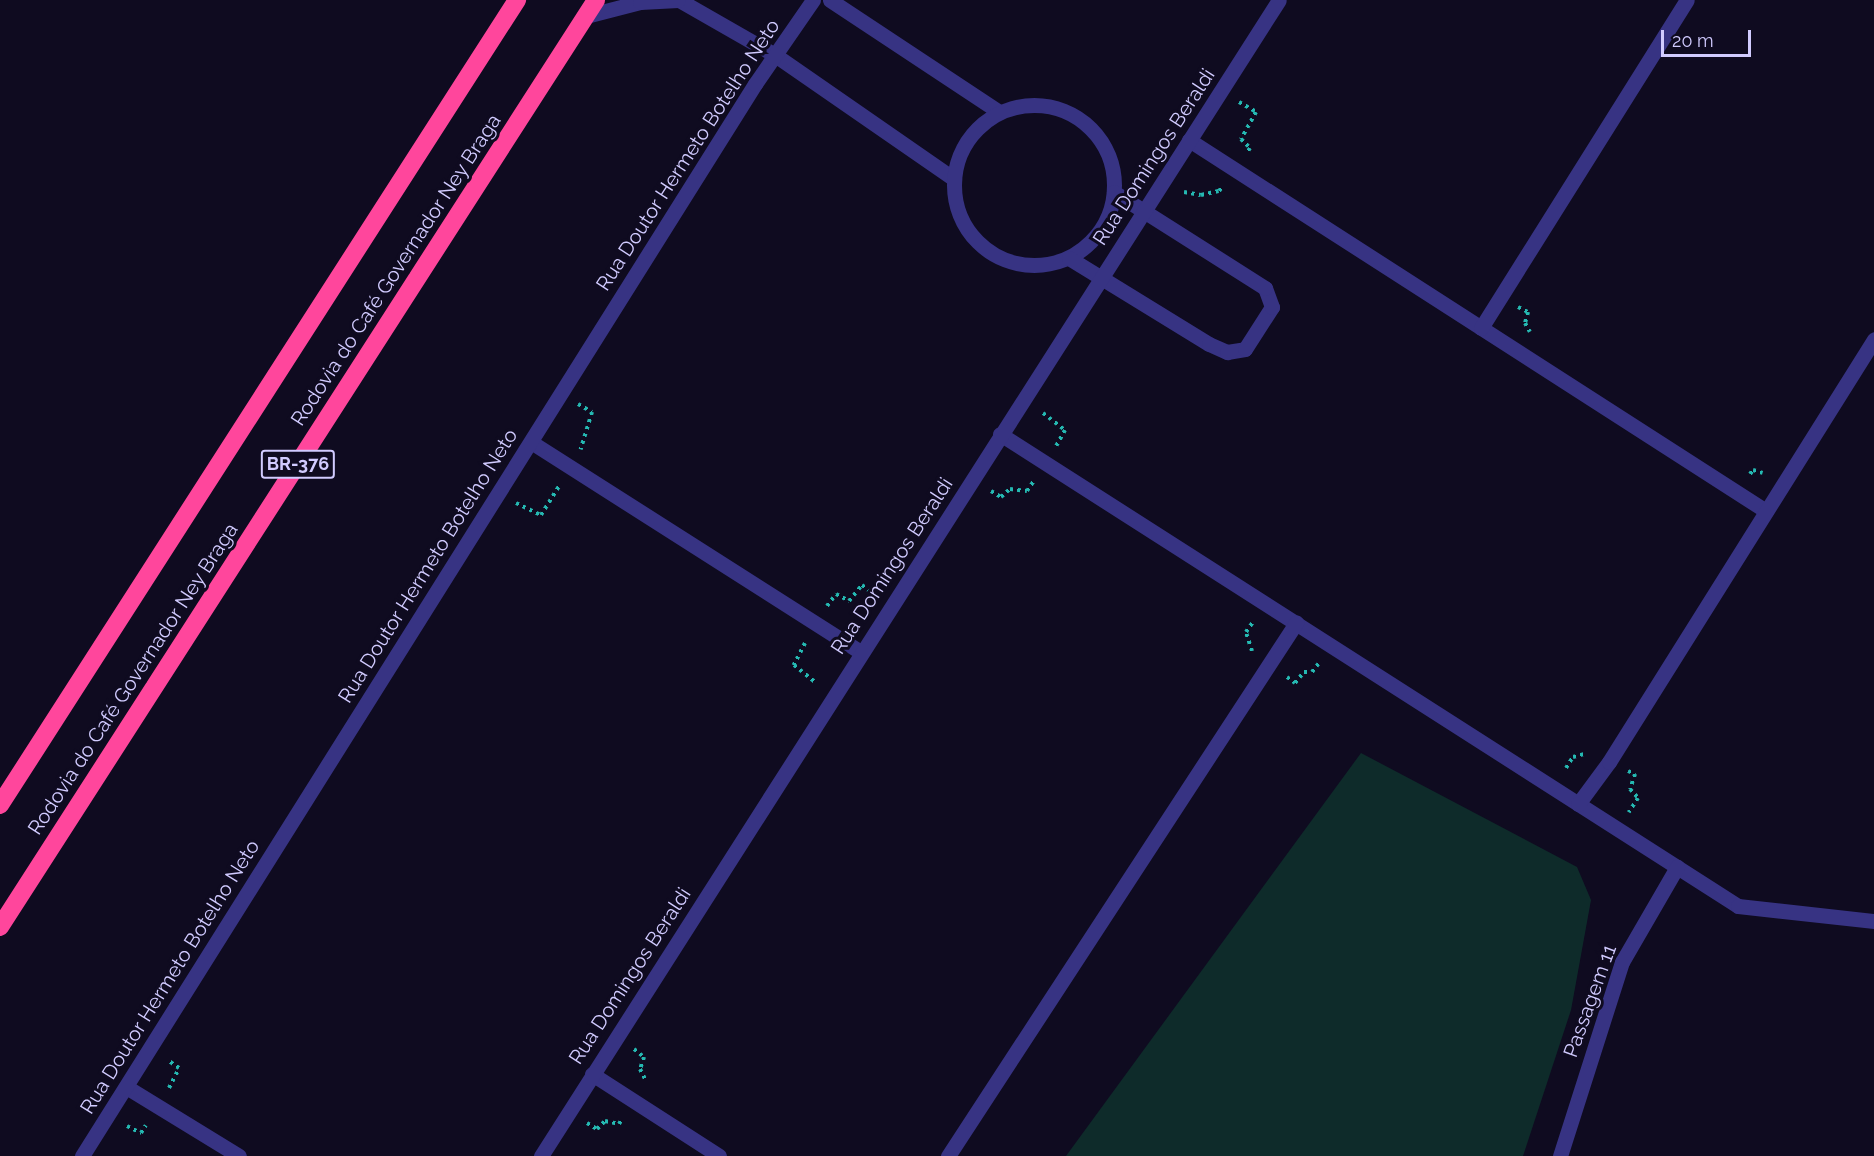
<!DOCTYPE html>
<meta charset="utf-8">
<style>
body{margin:0}
#map{position:relative;width:1874px;height:1156px;overflow:hidden;background:#0f0b20;font-family:Raleway,sans-serif}
div>[style]{position:absolute}
.green>*{inset:0;background:#0e2b2a}
.path>*{height:4px;margin-top:-2px;transform-origin:0;background:repeating-linear-gradient(90deg,#25b9b2 0 3px,transparent 0 7.5px)}
.service>*{height:15px;margin:-7.5px;padding:0 7.5px;transform-origin:7.5px;border-radius:7.5px;background:#373383}
.service>.ring{margin:-7.5px;padding:0;box-sizing:content-box;background:none;border:15px solid #373383;border-radius:50%}
.minor>*{height:15px;margin:-7.5px;padding:0 7.5px;transform-origin:7.5px;border-radius:7.5px;background:#373383}
.tertiary>*{height:15px;margin:-7.5px;padding:0 7.5px;transform-origin:7.5px;border-radius:7.5px;background:#373383}
.motorway>*{height:18px;margin:-9px;padding:0 9px;transform-origin:9px;border-radius:9px;background:#ff469c}
span{translate:-50% -50%;white-space:nowrap;text-align:center;line-height:1.15;-webkit-text-stroke:6px #0f0b20;paint-order:stroke}
.shield-label span{padding:2px 4px;background:#0f0b20;border:2px solid;border-radius:4px;-webkit-text-stroke-width:0}
.shield-label{font-size:18px;color:#d1cbff;font-weight:700}
.street-label{font-size:20px;color:#d1cbff}
.scale{position:absolute;left:1661px;top:30px;width:90px;height:27px;box-sizing:border-box;border:3px solid #d1cbff;border-top:0;padding-left:8px;font-size:18px;line-height:21px;white-space:nowrap;color:#d1cbff;-webkit-text-stroke:4px #0f0b20;paint-order:stroke}
</style>
<div id="map">
<div class="green">
<i style="clip-path:polygon(1361px 753px,1577px 867px,1591px 900px,1571px 1010px,1523px 1156px,1066px 1156px)"></i>
</div>
<div class="path">
<i style="left:1239px;top:102px;width:20px;rotate:30deg"></i>
<i style="left:1256px;top:112px;width:31px;rotate:119deg"></i>
<i style="left:1241px;top:139px;width:13px;rotate:45deg"></i>
<i style="left:1250px;top:148px;width:4px;rotate:124deg"></i>
<i style="left:1184px;top:192px;width:17px;rotate:10deg"></i>
<i style="left:1201px;top:195px;width:18px;rotate:-13deg"></i>
<i style="left:1219px;top:191px;width:6px;rotate:-51deg"></i>
<i style="left:1518px;top:307px;width:11px;rotate:27deg"></i>
<i style="left:1528px;top:312px;width:11px;rotate:105deg"></i>
<i style="left:1525px;top:323px;width:10px;rotate:61deg"></i>
<i style="left:578px;top:404px;width:16px;rotate:30deg"></i>
<i style="left:592px;top:412px;width:39px;rotate:107deg"></i>
<i style="left:1043px;top:413px;width:28px;rotate:38deg"></i>
<i style="left:1065px;top:430px;width:18px;rotate:119deg"></i>
<i style="left:1750px;top:474px;width:5px;rotate:-53deg"></i>
<i style="left:1753px;top:470px;width:10px;rotate:17deg"></i>
<i style="left:991px;top:491px;width:12px;rotate:31deg"></i>
<i style="left:1001px;top:497px;width:12px;rotate:-42deg"></i>
<i style="left:1010px;top:489px;width:17px;rotate:7deg"></i>
<i style="left:1027px;top:491px;width:11px;rotate:-56deg"></i>
<i style="left:516px;top:503px;width:28px;rotate:26deg"></i>
<i style="left:541px;top:515px;width:34px;rotate:-58deg"></i>
<i style="left:827px;top:606px;width:15px;rotate:-53deg"></i>
<i style="left:836px;top:594px;width:15px;rotate:28deg"></i>
<i style="left:849px;top:601px;width:21px;rotate:-51deg"></i>
<i style="left:862px;top:585px;width:14px;rotate:39deg"></i>
<i style="left:805px;top:643px;width:25px;rotate:117deg"></i>
<i style="left:794px;top:665px;width:28px;rotate:39deg"></i>
<i style="left:1252px;top:651px;width:20px;rotate:-108deg"></i>
<i style="left:1246px;top:632px;width:12px;rotate:-55deg"></i>
<i style="left:1287px;top:677px;width:10px;rotate:37deg"></i>
<i style="left:1295px;top:683px;width:14px;rotate:-51deg"></i>
<i style="left:1304px;top:672px;width:8px"></i>
<i style="left:1312px;top:672px;width:11px;rotate:-52deg"></i>
<i style="left:1566px;top:768px;width:13px;rotate:-58deg"></i>
<i style="left:1573px;top:757px;width:11px;rotate:-15deg"></i>
<i style="left:1628px;top:771px;width:8px;rotate:23deg"></i>
<i style="left:1635px;top:774px;width:16px;rotate:108deg"></i>
<i style="left:1630px;top:789px;width:12px;rotate:48deg"></i>
<i style="left:1638px;top:798px;width:17px;rotate:123deg"></i>
<i style="left:634px;top:1049px;width:13px;rotate:39deg"></i>
<i style="left:644px;top:1057px;width:13px;rotate:108deg"></i>
<i style="left:640px;top:1069px;width:11px;rotate:63deg"></i>
<i style="left:169px;top:1088px;width:22px;rotate:-63deg"></i>
<i style="left:179px;top:1068px;width:12px;rotate:-145deg"></i>
<i style="left:587px;top:1123px;width:12px;rotate:31deg"></i>
<i style="left:597px;top:1129px;width:11px;rotate:-45deg"></i>
<i style="left:605px;top:1121px;width:14px;rotate:12deg"></i>
<i style="left:619px;top:1124px;width:6px;rotate:-59deg"></i>
<i style="left:127px;top:1126px;width:16px;rotate:27deg"></i>
<i style="left:141px;top:1133px;width:9px;rotate:-58deg"></i>
</div>
<div class="service">
<i style="left:679px;top:0;width:111px;rotate:29.8deg"></i>
<i style="left:775px;top:55px;width:218px;rotate:34.7deg"></i>
<i style="left:830px;top:0;width:203px;rotate:33.5deg"></i>
<i style="left:586px;top:16px;width:56px;rotate:-14.5deg"></i>
<i style="left:640px;top:2px;width:38px;rotate:-3deg"></i>
<i class="ring" style="left:954px;top:105px;width:145px;height:145px"></i>
<i style="left:1069px;top:258px;width:164px;rotate:31.6deg"></i>
<i style="left:1209px;top:344px;width:20px;rotate:24deg"></i>
<i style="left:1227px;top:352px;width:18px;rotate:-9deg"></i>
<i style="left:1245px;top:349px;width:50px;rotate:-57.3deg"></i>
<i style="left:1272px;top:307px;width:20px;rotate:-110deg"></i>
<i style="left:1265px;top:288px;width:179px;rotate:-147.6deg"></i>
</div>
<div class="minor">
<i style="left:1189px;top:140px;width:686px;rotate:32.74deg"></i>
<i style="left:1481px;top:328px;width:387px;rotate:-57.9deg"></i>
<i style="left:1000px;top:434px;width:876px;rotate:32.6deg"></i>
<i style="left:1738px;top:906px;width:137px;rotate:6.3deg"></i>
<i style="left:531px;top:442px;width:391px;rotate:32.5deg"></i>
<i style="left:1578px;top:804px;width:52px;rotate:-53.6deg"></i>
<i style="left:1609px;top:762px;width:499px;rotate:-57.9deg"></i>
<i style="left:592px;top:1074px;width:151px;rotate:32.8deg"></i>
<i style="left:128px;top:1088px;width:130px;rotate:31.5deg"></i>
<i style="left:541px;top:1156px;width:1371px;rotate:-57.45deg"></i>
<i style="left:948px;top:1156px;width:637px;rotate:-56.86deg"></i>
<i style="left:1560px;top:1156px;width:204px;rotate:-72.3deg"></i>
<i style="left:1622px;top:962px;width:110px;rotate:-59.9deg"></i>
</div>
<div class="tertiary">
<i style="left:82px;top:1156px;width:1266px;rotate:-57.88deg"></i>
<i style="left:755px;top:84px;width:102px;rotate:-55.4deg"></i>
</div>
<div class="motorway">
<i style="left:0;top:805px;width:957px;rotate:-57.29deg"></i>
<i style="left:0;top:927px;width:1102px;rotate:-57.26deg"></i>
</div>
<div class="shield-label">
<span style="left:298px;top:464px">BR-376</span>
</div>
<div class="street-label">
<span style="left:688px;top:155px;rotate:-57deg">Rua Doutor Hermeto Botelho Neto</span>
<span style="left:1154px;top:157px;rotate:-57deg">Rua Domingos Beraldi</span>
<span style="left:396px;top:270px;rotate:-57deg">Rodovia do Café Governador Ney Braga</span>
<span style="left:428px;top:566px;rotate:-58deg">Rua Doutor Hermeto Botelho Neto</span>
<span style="left:892px;top:566px;rotate:-57deg">Rua Domingos Beraldi</span>
<span style="left:133px;top:679px;rotate:-57deg">Rodovia do Café Governador Ney Braga</span>
<span style="left:630px;top:976px;rotate:-57deg">Rua Domingos Beraldi</span>
<span style="left:170px;top:977px;rotate:-58deg">Rua Doutor Hermeto Botelho Neto</span>
<span style="left:1590px;top:1001px;rotate:-70deg">Passagem 11</span>
</div>
<div class="scale">20 m</div>
</div>
